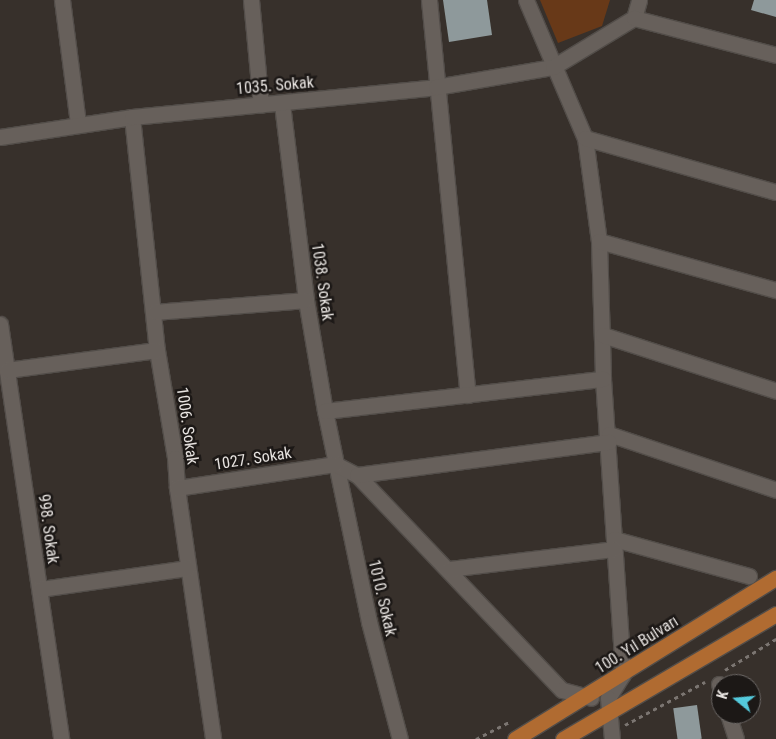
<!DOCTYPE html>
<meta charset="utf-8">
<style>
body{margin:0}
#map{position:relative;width:776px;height:739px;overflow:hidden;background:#37302b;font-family:"Roboto Condensed",sans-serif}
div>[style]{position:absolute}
.green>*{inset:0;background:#683918}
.building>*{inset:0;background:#8e999b;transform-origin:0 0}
.path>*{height:3px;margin-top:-1.5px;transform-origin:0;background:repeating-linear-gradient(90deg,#7b7571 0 4px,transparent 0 8px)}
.roads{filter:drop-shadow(1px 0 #524d49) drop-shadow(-1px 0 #524d49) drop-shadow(0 1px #524d49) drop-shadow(0 -1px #524d49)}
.minor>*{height:15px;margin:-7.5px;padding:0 7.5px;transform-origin:7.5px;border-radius:7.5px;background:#67605b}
.major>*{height:15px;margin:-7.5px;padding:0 7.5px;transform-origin:7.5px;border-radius:7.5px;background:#b06b31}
span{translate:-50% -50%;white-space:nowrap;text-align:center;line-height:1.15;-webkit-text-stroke:5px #1c1816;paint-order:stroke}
.street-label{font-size:16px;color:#e7e3e0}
.north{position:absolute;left:711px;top:674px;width:50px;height:50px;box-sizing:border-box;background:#1c1816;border:1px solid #6d6967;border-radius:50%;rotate:287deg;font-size:14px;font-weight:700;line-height:20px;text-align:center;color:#e7e3e0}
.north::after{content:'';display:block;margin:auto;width:18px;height:22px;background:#54cadc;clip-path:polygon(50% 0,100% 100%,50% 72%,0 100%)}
</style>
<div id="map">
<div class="green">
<i style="clip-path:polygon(540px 0,610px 0,602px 26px,558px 43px)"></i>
</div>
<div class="building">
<i style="clip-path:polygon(443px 0,487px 0,492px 35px,449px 42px)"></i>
<i style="clip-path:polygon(754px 0,776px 0,776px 17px,751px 10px)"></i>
<i style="left:697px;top:705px;width:34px;height:24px;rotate:82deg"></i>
</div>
<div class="path">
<i style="left:725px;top:670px;width:60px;rotate:-31.3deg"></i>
<i style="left:625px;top:725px;width:91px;rotate:-28.3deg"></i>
<i style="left:476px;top:739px;width:37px;rotate:-27deg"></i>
</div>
<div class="roads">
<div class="minor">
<i style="left:62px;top:0;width:125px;rotate:82.6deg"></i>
<i style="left:251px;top:0;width:105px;rotate:84.6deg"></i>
<i style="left:429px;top:0;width:397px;rotate:84.4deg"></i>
<i style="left:526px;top:0;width:150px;rotate:66.9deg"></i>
<i style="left:585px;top:138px;width:104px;rotate:82.3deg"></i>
<i style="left:599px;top:241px;width:138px;rotate:88.3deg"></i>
<i style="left:603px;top:379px;width:296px;rotate:86.1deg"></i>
<i style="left:623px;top:674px;width:28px;rotate:122deg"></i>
<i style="left:608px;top:698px;width:41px;rotate:84.4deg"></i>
<i style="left:634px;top:18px;width:19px;rotate:-74deg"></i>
<i style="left:282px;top:104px;width:197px;rotate:83deg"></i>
<i style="left:306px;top:300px;width:113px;rotate:80.3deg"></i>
<i style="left:325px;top:411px;width:216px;rotate:78.2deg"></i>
<i style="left:369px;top:622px;width:121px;rotate:75.2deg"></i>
<i style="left:132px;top:117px;width:234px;rotate:83.9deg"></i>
<i style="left:157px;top:350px;width:109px;rotate:80.5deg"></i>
<i style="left:175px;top:458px;width:30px;rotate:86deg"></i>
<i style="left:177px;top:488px;width:254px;rotate:81.8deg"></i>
<i style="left:0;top:137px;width:134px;rotate:-8.6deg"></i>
<i style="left:132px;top:117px;width:305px;rotate:-5.6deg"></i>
<i style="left:436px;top:87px;width:119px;rotate:-9.7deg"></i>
<i style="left:553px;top:67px;width:95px;rotate:-31.2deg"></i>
<i style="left:634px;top:18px;width:147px;rotate:14.6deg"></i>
<i style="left:585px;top:138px;width:198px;rotate:15.8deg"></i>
<i style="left:599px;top:241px;width:184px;rotate:15.5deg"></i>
<i style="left:155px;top:312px;width:151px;rotate:-4.5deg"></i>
<i style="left:0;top:324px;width:419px;rotate:81.6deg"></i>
<i style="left:603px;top:335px;width:182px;rotate:17.9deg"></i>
<i style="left:7px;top:370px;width:151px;rotate:-7.6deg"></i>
<i style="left:325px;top:411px;width:280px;rotate:-6.6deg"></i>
<i style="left:609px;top:434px;width:176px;rotate:18.5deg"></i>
<i style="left:335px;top:464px;width:25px;rotate:27deg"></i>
<i style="left:357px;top:475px;width:297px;rotate:46.4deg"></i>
<i style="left:562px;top:690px;width:30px;rotate:15deg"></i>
<i style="left:357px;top:475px;width:254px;rotate:-7.5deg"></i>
<i style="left:177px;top:488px;width:160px;rotate:-8.6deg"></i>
<i style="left:614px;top:539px;width:140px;rotate:15.3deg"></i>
<i style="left:449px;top:569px;width:166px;rotate:-6.9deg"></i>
<i style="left:40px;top:589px;width:149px;rotate:-8.1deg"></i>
<i style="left:719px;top:684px;width:7px;rotate:74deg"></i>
<i style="left:728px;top:714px;width:26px;rotate:72deg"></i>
</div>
<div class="major">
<i style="left:515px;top:739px;width:307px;rotate:-31.7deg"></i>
<i style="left:563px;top:739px;width:247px;rotate:-30.4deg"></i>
</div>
</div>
<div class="street-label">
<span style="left:275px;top:86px;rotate:-5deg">1035. Sokak</span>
<span style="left:322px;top:282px;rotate:82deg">1038. Sokak</span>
<span style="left:187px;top:426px;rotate:82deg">1006. Sokak</span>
<span style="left:253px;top:459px;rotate:-9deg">1027. Sokak</span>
<span style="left:48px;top:529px;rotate:82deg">998. Sokak</span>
<span style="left:382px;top:598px;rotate:77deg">1010. Sokak</span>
<span style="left:637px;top:645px;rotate:-32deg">100. Yıl Bulvarı</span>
</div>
<div class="north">K</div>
</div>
